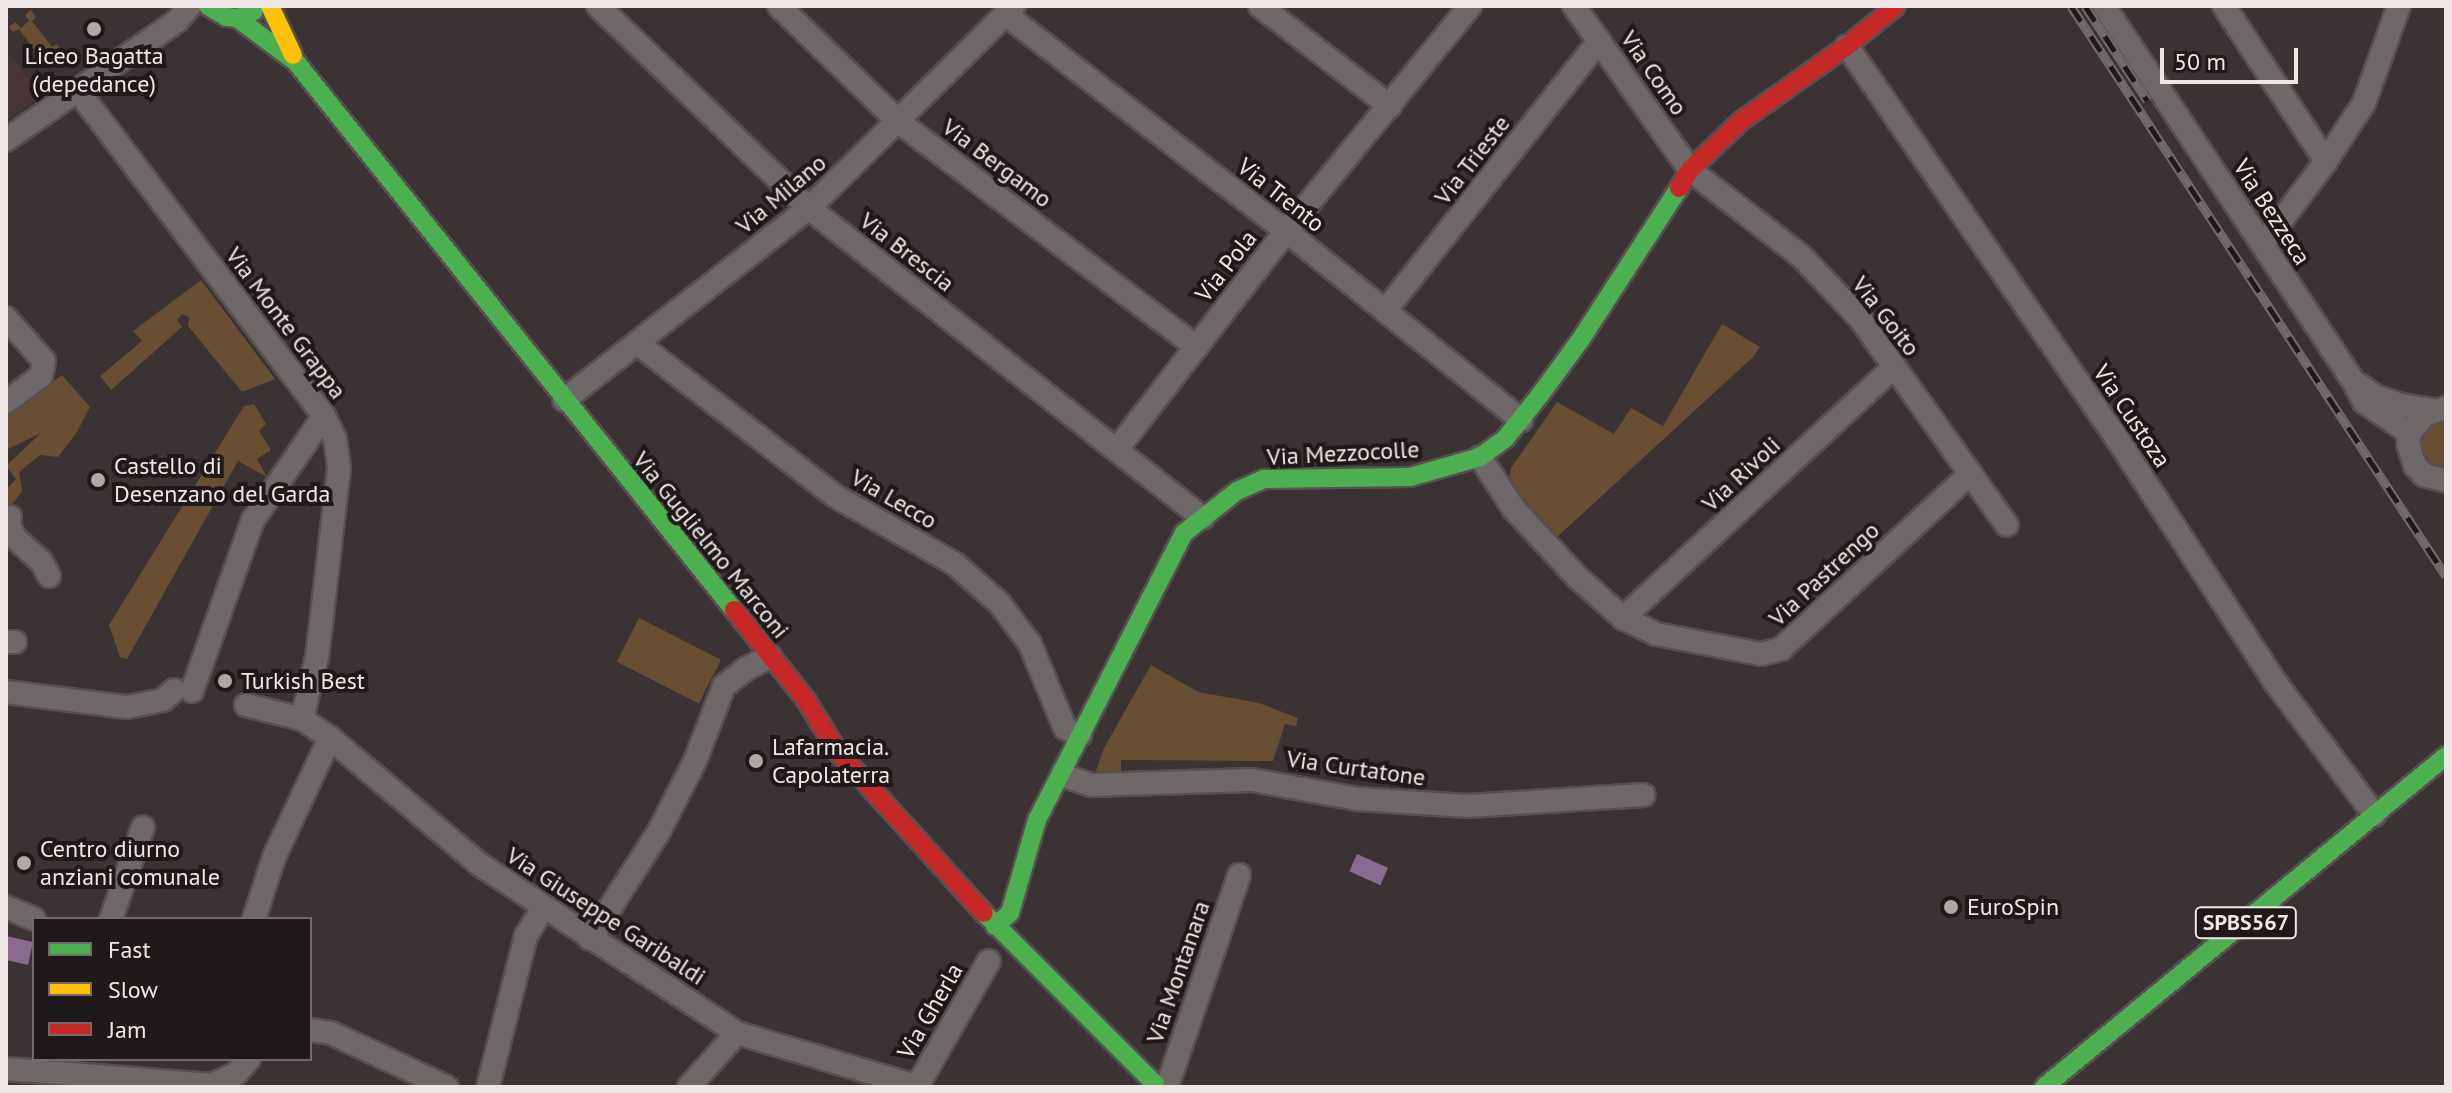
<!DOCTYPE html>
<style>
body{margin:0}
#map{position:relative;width:2452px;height:1093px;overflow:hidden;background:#3a3233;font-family:"PT Sans",sans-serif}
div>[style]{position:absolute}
.built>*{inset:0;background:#483536}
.green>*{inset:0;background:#684f33;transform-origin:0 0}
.water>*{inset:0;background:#886a90;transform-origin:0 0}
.roads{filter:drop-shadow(2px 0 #574f50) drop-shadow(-2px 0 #574f50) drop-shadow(0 2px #574f50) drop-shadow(0 -2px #574f50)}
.street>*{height:22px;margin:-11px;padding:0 11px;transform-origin:11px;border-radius:11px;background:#6e6869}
.fast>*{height:18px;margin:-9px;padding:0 9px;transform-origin:9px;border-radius:9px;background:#4caf50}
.slow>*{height:18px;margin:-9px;padding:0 9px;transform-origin:9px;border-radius:9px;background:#ffc107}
.jam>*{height:18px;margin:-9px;padding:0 9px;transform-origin:9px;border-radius:9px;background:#c62828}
.rail>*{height:9px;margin-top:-4.5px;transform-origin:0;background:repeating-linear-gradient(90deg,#20191a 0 18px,#716b6b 0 36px);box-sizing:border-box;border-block:2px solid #716b6b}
.dots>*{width:22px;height:22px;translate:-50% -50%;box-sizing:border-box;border:4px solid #20191a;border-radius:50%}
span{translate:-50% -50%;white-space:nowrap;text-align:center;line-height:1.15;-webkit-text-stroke:8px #20191a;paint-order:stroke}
.shield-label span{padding:2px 6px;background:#20191a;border:2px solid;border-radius:6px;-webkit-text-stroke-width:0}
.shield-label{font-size:22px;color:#efe6e6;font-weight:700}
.poi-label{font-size:24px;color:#efe6e6}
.left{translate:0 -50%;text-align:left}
.street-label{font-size:24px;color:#efe6e6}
.frame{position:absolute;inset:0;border:8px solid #efe6e6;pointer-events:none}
.legend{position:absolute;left:32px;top:917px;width:280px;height:144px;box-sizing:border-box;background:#20191a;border:2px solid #736b6c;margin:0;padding:10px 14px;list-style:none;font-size:24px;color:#efe6e6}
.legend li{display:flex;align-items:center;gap:16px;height:40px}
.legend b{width:40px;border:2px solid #736b6c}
.scale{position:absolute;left:2160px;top:48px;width:138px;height:36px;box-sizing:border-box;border:4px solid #efe6e6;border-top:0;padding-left:10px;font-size:24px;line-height:28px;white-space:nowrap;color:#efe6e6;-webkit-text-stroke:6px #20191a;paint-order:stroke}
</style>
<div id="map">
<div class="built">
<i style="clip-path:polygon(6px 49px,41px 96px,6px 121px)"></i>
</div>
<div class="green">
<i style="clip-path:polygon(31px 10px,36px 17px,32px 21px,52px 47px,57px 44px,62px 51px,57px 55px,51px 49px,42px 56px,46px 62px,41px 67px,36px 60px,40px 57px,19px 29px,13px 32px,9px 27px,15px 22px,21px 28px,29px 21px,25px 15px)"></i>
<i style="clip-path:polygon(201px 280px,275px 379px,242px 392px,188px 326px,189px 317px,182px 314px,177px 320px,182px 327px,111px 390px,100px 376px,142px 341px,133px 331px)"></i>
<i style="clip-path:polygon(1722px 324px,1760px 347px,1753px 357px,1556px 538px,1509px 480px,1511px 468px,1557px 402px,1614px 434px,1631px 408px,1663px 426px)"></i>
<i style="clip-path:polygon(62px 375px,90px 407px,77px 432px,58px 457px,40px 455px,19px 472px,22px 491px,6px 513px,6px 490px,16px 479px,6px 466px,41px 433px,6px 450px,6px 417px)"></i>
<i style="clip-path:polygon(254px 404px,266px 424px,259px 431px,271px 450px,257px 459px,267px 477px,238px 461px,127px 659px,120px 657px,109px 625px,244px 406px)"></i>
<i style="clip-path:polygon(2446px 419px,2446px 467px,2441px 467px,2429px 462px,2420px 443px,2432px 422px)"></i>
<i style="left:639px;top:618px;width:92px;height:49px;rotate:27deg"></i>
<i style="clip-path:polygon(1151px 665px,1198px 692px,1259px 703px,1298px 718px,1296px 726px,1285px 724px,1273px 761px,1121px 760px,1121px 773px,1096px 771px,1104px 748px)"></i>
</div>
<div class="water">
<i style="left:1357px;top:854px;width:34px;height:19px;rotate:24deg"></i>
<i style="clip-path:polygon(6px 936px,33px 942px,28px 965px,6px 960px)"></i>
</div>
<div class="roads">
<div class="street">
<i style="left:598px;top:6px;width:292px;rotate:43.8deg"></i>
<i style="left:809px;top:208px;width:501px;rotate:38.2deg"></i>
<i style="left:779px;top:6px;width:167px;rotate:44deg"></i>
<i style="left:899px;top:122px;width:373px;rotate:37.1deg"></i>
<i style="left:1260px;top:6px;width:164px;rotate:37.6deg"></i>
<i style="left:1574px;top:6px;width:201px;rotate:54.7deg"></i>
<i style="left:1690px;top:170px;width:140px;rotate:37.8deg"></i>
<i style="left:1801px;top:256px;width:84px;rotate:46.4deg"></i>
<i style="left:1859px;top:317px;width:255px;rotate:54.6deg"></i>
<i style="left:2104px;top:6px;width:452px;rotate:56.4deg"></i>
<i style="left:2354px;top:382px;width:22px;rotate:63deg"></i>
<i style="left:2364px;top:402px;width:55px;rotate:34deg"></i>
<i style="left:2224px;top:6px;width:186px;rotate:56.7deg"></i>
<i style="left:1005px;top:14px;width:355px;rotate:37.7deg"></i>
<i style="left:1286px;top:231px;width:302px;rotate:38.8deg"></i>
<i style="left:1847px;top:46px;width:467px;rotate:55.5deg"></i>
<i style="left:2112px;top:431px;width:299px;rotate:57deg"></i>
<i style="left:2275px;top:682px;width:166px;rotate:53.1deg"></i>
<i style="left:79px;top:92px;width:406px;rotate:52.9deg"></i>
<i style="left:324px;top:416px;width:25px;rotate:64deg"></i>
<i style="left:335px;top:439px;width:29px;rotate:82deg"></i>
<i style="left:339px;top:468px;width:190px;rotate:96.6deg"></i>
<i style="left:317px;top:657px;width:64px;rotate:103.6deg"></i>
<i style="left:6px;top:140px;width:208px;rotate:-34.8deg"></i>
<i style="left:177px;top:21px;width:20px;rotate:-49deg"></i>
<i style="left:2260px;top:241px;width:14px;rotate:-34deg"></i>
<i style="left:2272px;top:233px;width:90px;rotate:-53.1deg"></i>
<i style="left:2326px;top:161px;width:69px;rotate:-56.8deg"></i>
<i style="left:2364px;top:103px;width:103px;rotate:-70.2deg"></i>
<i style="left:1385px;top:311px;width:345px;rotate:-51.6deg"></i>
<i style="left:6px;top:318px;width:57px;rotate:48.5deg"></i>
<i style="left:44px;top:361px;width:15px;rotate:101deg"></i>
<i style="left:41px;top:376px;width:44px;rotate:143.4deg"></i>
<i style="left:637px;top:343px;width:250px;rotate:37.7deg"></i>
<i style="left:835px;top:496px;width:138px;rotate:29.5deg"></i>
<i style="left:955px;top:564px;width:60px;rotate:41.6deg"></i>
<i style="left:1000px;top:604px;width:50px;rotate:53.1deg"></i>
<i style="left:1030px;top:644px;width:91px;rotate:67.4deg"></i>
<i style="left:1065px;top:728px;width:17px;rotate:25deg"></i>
<i style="left:2359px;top:385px;width:22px;rotate:34deg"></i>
<i style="left:2377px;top:397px;width:25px;rotate:18deg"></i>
<i style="left:2401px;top:405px;width:33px;rotate:9deg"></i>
<i style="left:564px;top:400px;width:311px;rotate:-38.1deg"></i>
<i style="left:809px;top:208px;width:288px;rotate:-44.6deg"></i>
<i style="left:2446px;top:408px;width:23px;rotate:162deg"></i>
<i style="left:2424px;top:415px;width:23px;rotate:128deg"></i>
<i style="left:2410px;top:433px;width:11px;rotate:100deg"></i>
<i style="left:2408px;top:444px;width:23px;rotate:72deg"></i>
<i style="left:2415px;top:466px;width:13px;rotate:45deg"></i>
<i style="left:2424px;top:475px;width:23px;rotate:15deg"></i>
<i style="left:1117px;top:449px;width:276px;rotate:-52.2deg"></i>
<i style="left:1286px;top:231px;width:291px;rotate:-50.7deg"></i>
<i style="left:1480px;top:457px;width:62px;rotate:56.8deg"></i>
<i style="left:1514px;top:509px;width:93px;rotate:47.2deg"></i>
<i style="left:1577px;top:577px;width:62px;rotate:41.7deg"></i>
<i style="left:1623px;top:618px;width:37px;rotate:26deg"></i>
<i style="left:1656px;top:634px;width:107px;rotate:10.8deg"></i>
<i style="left:1761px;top:654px;width:21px;rotate:-14deg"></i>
<i style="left:1781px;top:649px;width:258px;rotate:-42.8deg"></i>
<i style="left:10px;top:517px;width:6px;rotate:108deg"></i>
<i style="left:8px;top:523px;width:15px;rotate:67deg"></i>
<i style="left:14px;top:537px;width:36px;rotate:42deg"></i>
<i style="left:41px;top:561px;width:17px;rotate:62deg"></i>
<i style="left:1623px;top:618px;width:368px;rotate:-42.8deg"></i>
<i style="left:6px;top:642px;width:9px"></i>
<i style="left:192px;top:691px;width:182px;rotate:-70.4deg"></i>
<i style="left:253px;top:520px;width:126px;rotate:-55.7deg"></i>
<i style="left:6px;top:692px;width:122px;rotate:7.1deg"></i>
<i style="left:127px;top:707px;width:37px;rotate:-11deg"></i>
<i style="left:163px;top:700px;width:15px;rotate:-42deg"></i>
<i style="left:246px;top:705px;width:58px;rotate:14deg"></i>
<i style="left:302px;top:719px;width:34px;rotate:34deg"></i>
<i style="left:330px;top:738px;width:195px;rotate:40.2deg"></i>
<i style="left:479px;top:864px;width:308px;rotate:33.2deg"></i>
<i style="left:737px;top:1033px;width:190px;rotate:16.5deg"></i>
<i style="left:1062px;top:775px;width:31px;rotate:19deg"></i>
<i style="left:1091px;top:785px;width:161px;rotate:-1.8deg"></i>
<i style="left:1252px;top:780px;width:108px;rotate:10.2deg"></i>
<i style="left:1358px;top:799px;width:110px;rotate:3.6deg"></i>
<i style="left:1468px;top:806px;width:176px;rotate:-3.6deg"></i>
<i style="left:6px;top:907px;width:30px;rotate:23deg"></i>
<i style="left:111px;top:919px;width:97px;rotate:-70.8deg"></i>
<i style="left:254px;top:919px;width:65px;rotate:-72.1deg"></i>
<i style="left:274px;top:857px;width:132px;rotate:-64.8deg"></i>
<i style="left:590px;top:939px;width:126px;rotate:-57.3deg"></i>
<i style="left:658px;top:833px;width:81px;rotate:-62.8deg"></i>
<i style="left:695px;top:761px;width:80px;rotate:-68.9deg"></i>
<i style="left:724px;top:686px;width:29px;rotate:-38deg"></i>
<i style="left:747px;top:668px;width:26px;rotate:-25deg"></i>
<i style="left:310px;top:1030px;width:21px;rotate:8deg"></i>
<i style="left:331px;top:1033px;width:128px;rotate:25deg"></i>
<i style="left:6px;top:1069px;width:207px;rotate:4.4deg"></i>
<i style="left:212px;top:1085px;width:26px;rotate:-25deg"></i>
<i style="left:236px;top:1074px;width:20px;rotate:-49deg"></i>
<i style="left:488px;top:1087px;width:156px;rotate:-75.9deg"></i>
<i style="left:526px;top:936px;width:31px;rotate:-59deg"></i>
<i style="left:689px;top:1087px;width:72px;rotate:-48.4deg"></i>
<i style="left:917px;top:1087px;width:145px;rotate:-60.3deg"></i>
<i style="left:1167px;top:1087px;width:224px;rotate:-71.2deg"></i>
</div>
<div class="fast">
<i style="left:208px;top:6px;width:21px;rotate:31deg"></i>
<i style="left:226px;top:17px;width:11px;rotate:5deg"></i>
<i style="left:237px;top:18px;width:18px;rotate:-22deg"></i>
<i style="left:237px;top:18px;width:74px;rotate:36.7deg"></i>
<i style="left:296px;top:62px;width:702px;rotate:51.37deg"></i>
<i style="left:984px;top:913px;width:242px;rotate:45deg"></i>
<i style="left:995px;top:926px;width:20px;rotate:-41deg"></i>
<i style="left:1010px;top:913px;width:97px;rotate:-73.8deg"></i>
<i style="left:1037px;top:820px;width:322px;rotate:-62.9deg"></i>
<i style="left:1184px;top:533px;width:68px;rotate:-38.4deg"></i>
<i style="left:1237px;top:491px;width:30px;rotate:-24deg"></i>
<i style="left:1264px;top:479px;width:146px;rotate:-0.8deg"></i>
<i style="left:1410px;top:477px;width:73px;rotate:-15.9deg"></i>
<i style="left:1480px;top:457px;width:31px;rotate:-36deg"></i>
<i style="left:1505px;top:439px;width:56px;rotate:-51.5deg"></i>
<i style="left:1540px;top:395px;width:69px;rotate:-53.8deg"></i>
<i style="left:1581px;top:339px;width:180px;rotate:-57deg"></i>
<i style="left:2044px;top:1087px;width:521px;rotate:-39.47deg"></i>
</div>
<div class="slow">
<i style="left:270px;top:6px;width:54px;rotate:64.9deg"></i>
</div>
<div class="jam">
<i style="left:1679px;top:188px;width:21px;rotate:-59deg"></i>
<i style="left:1690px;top:170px;width:71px;rotate:-43.9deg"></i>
<i style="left:1741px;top:121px;width:130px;rotate:-35.3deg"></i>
<i style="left:1847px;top:46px;width:63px;rotate:-39.2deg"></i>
<i style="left:734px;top:610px;width:115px;rotate:51.3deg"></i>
<i style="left:806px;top:700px;width:61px;rotate:58.4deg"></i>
<i style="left:838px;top:752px;width:217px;rotate:47.8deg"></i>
</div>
</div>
<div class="rail">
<i style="left:2071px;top:6px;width:682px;rotate:56.66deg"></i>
<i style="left:2085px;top:6px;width:113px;rotate:56.6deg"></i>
</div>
<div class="dots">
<i style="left:94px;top:29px;background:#b0a7a7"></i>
<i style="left:98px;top:480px;background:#b0a7a7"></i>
<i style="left:225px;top:681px;background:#b0a7a7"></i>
<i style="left:756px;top:761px;background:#b0a7a7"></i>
<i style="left:24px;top:863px;background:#b0a7a7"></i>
<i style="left:1951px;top:907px;background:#b0a7a7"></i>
</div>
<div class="shield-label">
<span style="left:2246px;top:923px">SPBS567</span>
</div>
<div class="poi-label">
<span style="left:94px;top:70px">Liceo Bagatta<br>(depedance)</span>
<span class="left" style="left:114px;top:480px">Castello di<br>Desenzano del Garda</span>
<span class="left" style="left:241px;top:681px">Turkish Best</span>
<span class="left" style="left:772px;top:761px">Lafarmacia.<br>Capolaterra</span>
<span class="left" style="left:40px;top:863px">Centro diurno<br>anziani comunale</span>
<span class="left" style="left:1967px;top:907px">EuroSpin</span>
</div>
<div class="street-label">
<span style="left:1654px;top:73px;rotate:55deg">Via Como</span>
<span style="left:1472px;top:160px;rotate:-52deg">Via Trieste</span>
<span style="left:997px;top:163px;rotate:37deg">Via Bergamo</span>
<span style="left:781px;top:194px;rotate:-40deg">Via Milano</span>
<span style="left:1281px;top:195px;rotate:38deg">Via Trento</span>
<span style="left:2272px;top:212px;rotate:57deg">Via Bezzeca</span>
<span style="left:907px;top:252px;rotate:38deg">Via Brescia</span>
<span style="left:1226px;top:266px;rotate:-52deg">Via Pola</span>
<span style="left:1886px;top:316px;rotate:52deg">Via Goito</span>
<span style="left:286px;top:323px;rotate:53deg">Via Monte Grappa</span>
<span style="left:2132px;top:416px;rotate:56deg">Via Custoza</span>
<span style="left:1343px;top:453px;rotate:-3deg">Via Mezzocolle</span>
<span style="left:1741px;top:474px;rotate:-43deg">Via Rivoli</span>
<span style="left:894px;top:499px;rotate:30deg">Via Lecco</span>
<span style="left:711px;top:545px;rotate:51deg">Via Guglielmo Marconi</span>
<span style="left:1824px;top:574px;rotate:-43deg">Via Pastrengo</span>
<span style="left:1356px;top:768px;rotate:8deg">Via Curtatone</span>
<span style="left:606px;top:916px;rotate:33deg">Via Giuseppe Garibaldi</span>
<span style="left:1178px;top:972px;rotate:-71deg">Via Montanara</span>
<span style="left:930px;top:1011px;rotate:-60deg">Via Gherla</span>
</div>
<div class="frame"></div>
<ul class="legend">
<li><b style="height:10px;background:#4caf50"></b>Fast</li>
<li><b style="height:10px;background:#ffc107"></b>Slow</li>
<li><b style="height:10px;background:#c62828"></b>Jam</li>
</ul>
<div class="scale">50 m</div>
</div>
